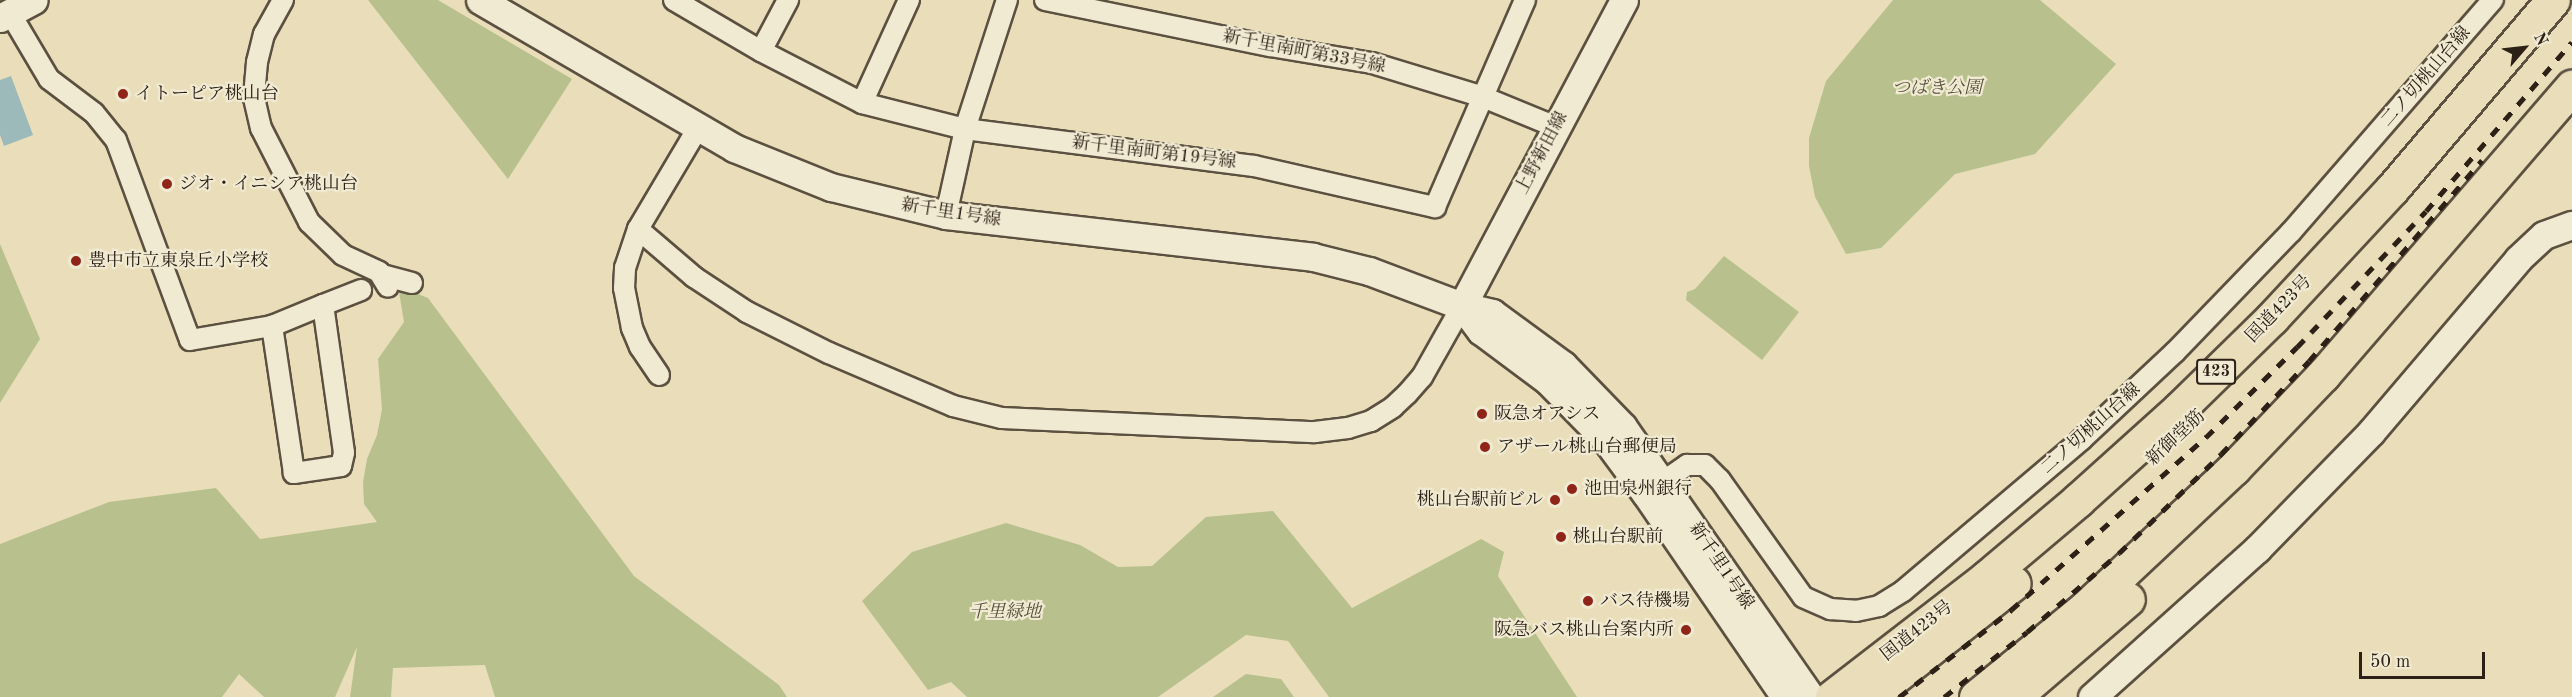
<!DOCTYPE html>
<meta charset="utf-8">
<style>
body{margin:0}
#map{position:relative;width:2572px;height:697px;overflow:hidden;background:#e9deb9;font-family:"Old Standard TT","Noto Serif JP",serif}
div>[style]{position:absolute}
.green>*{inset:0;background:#b8c18e}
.water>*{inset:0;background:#9bbab9}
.roads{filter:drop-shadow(2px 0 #5c5040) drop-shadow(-2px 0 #5c5040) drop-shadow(0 2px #5c5040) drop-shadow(0 -2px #5c5040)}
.street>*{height:20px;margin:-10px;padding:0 10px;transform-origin:10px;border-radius:10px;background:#f1ead2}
.secondary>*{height:27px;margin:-13.5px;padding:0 13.5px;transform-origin:13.5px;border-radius:13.5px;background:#f1ead2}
.highway>*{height:33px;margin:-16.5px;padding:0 16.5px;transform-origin:16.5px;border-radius:16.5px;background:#e9deb9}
.rail>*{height:4.5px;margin-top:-2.25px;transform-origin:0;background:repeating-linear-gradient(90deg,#2d2017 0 10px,transparent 0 20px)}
.dots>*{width:16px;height:16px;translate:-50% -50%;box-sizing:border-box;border:3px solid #f1ead2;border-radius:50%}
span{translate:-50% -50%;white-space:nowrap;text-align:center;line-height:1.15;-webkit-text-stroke:4.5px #f1ead2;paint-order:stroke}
.shield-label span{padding:2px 4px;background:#f1ead2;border:2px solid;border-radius:4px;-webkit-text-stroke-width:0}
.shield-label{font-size:16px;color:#2d2017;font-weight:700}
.street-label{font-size:18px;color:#2d2017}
.park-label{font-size:18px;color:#57503b;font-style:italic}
.poi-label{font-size:18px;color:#2d2017}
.left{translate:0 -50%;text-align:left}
.right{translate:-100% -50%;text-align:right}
.north{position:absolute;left:2494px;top:18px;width:60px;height:60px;-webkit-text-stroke:4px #f1ead2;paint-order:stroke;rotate:62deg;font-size:16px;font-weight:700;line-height:24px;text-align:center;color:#2d2017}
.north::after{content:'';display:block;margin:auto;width:21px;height:27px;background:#2d2017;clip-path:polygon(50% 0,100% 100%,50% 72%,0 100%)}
.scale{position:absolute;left:2359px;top:652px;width:126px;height:27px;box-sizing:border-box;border:3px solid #2d2017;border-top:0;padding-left:8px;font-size:18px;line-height:21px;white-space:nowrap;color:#2d2017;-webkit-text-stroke:4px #f1ead2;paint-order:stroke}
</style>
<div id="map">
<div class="green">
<i style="clip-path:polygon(368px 0,438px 0,572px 79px,508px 179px)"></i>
<i style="clip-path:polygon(1893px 0,2040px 0,2116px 64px,2035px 154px,1955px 174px,1881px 248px,1846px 254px,1815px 197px,1809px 166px,1809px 138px,1826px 81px)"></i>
<i style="clip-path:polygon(0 244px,40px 339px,0 403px)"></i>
<i style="clip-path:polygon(1724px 256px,1799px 312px,1762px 360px,1686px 300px,1687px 292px,1695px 289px)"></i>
<i style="clip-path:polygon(398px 286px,428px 298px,634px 576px,779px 685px,787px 697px,495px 697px,485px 665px,393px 668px,391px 697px,350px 697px,357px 647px,335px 697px,264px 697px,239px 674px,222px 697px,0 697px,0 544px,109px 502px,216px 488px,260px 539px,377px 522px,364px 504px,363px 482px,367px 459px,377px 435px,382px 409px,378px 359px,404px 322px)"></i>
<i style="clip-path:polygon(1273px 511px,1352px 608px,1481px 539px,1504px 552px,1498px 576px,1577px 697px,1329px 697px,1288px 641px,1246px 635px,1158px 697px,967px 697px,951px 682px,928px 690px,862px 601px,912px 552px,1006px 523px,1080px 545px,1118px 567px,1152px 566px,1206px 517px)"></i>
<i style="clip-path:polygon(1246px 674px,1281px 679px,1294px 697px,1213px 697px)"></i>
</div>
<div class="water">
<i style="clip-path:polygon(11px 76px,33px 135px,4px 146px,0 135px,0 80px)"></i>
</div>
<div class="roads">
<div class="street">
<i style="left:283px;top:0;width:39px;rotate:119deg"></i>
<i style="left:264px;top:34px;width:29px;rotate:104deg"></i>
<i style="left:257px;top:62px;width:36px;rotate:95deg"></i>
<i style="left:254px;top:98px;width:31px;rotate:77deg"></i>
<i style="left:261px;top:128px;width:106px;rotate:62.9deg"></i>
<i style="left:309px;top:222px;width:47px;rotate:44.1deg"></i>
<i style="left:343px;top:255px;width:40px;rotate:25deg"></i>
<i style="left:379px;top:272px;width:17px;rotate:59deg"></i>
<i style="left:674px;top:0;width:101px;rotate:30.4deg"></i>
<i style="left:761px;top:51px;width:114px;rotate:27.2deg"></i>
<i style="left:862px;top:103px;width:106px;rotate:14.2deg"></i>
<i style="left:965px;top:129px;width:291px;rotate:7.3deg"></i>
<i style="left:1254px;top:166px;width:186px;rotate:12.8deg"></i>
<i style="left:1435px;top:207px;width:226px;rotate:-66.5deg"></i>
<i style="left:1045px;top:0;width:230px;rotate:11.6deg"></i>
<i style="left:1270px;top:46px;width:103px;rotate:9.5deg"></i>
<i style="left:1372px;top:63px;width:116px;rotate:17deg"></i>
<i style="left:1483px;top:97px;width:79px;rotate:22.3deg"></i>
<i style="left:10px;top:13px;width:77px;rotate:59.4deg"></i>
<i style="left:49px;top:79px;width:56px;rotate:37.1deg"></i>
<i style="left:94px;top:113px;width:35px;rotate:51deg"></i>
<i style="left:116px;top:140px;width:213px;rotate:69.7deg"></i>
<i style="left:190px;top:340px;width:83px;rotate:-9.7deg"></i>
<i style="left:272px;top:326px;width:55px;rotate:-22.4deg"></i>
<i style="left:323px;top:305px;width:149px;rotate:81.9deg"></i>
<i style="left:344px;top:453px;width:13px;rotate:103deg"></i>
<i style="left:341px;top:466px;width:48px;rotate:171.5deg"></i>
<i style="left:294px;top:473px;width:149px;rotate:-98.5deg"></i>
<i style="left:761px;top:51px;width:58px;rotate:-62.1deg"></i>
<i style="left:862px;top:103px;width:113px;rotate:-65.5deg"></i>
<i style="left:946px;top:215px;width:88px;rotate:-77.5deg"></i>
<i style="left:965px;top:129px;width:136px;rotate:-72deg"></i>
<i style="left:638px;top:229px;width:74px;rotate:40.6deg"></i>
<i style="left:694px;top:277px;width:64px;rotate:33.4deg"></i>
<i style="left:747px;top:312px;width:92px;rotate:26.6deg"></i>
<i style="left:829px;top:353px;width:135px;rotate:23.1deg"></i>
<i style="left:953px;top:406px;width:50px;rotate:13.8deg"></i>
<i style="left:1002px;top:418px;width:313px;rotate:2.6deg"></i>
<i style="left:1315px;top:432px;width:33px;rotate:-7deg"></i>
<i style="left:1348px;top:428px;width:24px;rotate:-17deg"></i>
<i style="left:1371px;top:421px;width:26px;rotate:-32deg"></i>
<i style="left:1393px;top:407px;width:19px;rotate:-43deg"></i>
<i style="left:1407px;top:394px;width:23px;rotate:-49deg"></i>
<i style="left:1422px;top:377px;width:81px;rotate:-60.6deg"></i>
<i style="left:382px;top:275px;width:31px;rotate:15deg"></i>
<i style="left:323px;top:305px;width:41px;rotate:-21.5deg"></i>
<i style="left:659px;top:375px;width:34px;rotate:-124deg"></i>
<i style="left:640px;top:347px;width:21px;rotate:-113deg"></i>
<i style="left:632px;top:328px;width:41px;rotate:-101.3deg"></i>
<i style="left:624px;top:288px;width:20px;rotate:-87deg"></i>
<i style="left:625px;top:268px;width:41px;rotate:-71.6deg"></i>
<i style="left:638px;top:229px;width:117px;rotate:-59.3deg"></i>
<i style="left:1651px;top:490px;width:44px;rotate:-34.8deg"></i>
<i style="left:1687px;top:465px;width:18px"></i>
<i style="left:1705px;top:465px;width:21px;rotate:45deg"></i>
<i style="left:1720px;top:480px;width:143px;rotate:54.6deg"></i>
<i style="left:1803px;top:597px;width:30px;rotate:24deg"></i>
<i style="left:1830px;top:609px;width:26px;rotate:4deg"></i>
<i style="left:1856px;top:611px;width:24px;rotate:-12deg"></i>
<i style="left:1879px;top:606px;width:28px;rotate:-32deg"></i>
<i style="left:1903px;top:591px;width:235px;rotate:-40.3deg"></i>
<i style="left:2082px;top:439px;width:127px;rotate:-43.1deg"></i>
<i style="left:2175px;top:352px;width:167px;rotate:-46deg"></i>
<i style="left:2291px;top:232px;width:308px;rotate:-49deg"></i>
</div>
<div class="secondary">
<i style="left:480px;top:0;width:294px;rotate:30.2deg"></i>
<i style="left:734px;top:148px;width:105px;rotate:21.9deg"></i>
<i style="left:831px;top:187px;width:118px;rotate:13.7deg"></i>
<i style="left:946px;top:215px;width:369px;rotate:6.5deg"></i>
<i style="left:1313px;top:257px;width:58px;rotate:14deg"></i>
<i style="left:1369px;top:271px;width:99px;rotate:20.6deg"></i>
<i style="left:1462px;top:306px;width:31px;rotate:13deg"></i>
<i style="left:1492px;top:313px;width:88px;rotate:36.2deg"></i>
<i style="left:1563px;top:365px;width:86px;rotate:45.9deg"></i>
<i style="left:1623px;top:427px;width:329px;rotate:55.2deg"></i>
<i style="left:0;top:18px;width:38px;rotate:-28deg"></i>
<i style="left:1462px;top:306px;width:31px;rotate:53deg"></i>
<i style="left:1481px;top:331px;width:84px;rotate:36.7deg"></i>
<i style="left:1548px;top:381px;width:83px;rotate:45.5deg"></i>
<i style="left:1606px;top:440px;width:67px;rotate:53.5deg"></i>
<i style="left:1646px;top:494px;width:246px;rotate:55.6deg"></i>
<i style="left:1462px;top:306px;width:346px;rotate:-62.1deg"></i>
<i style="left:2092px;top:697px;width:222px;rotate:-41.9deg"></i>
<i style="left:2257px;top:549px;width:163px;rotate:-45.7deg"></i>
<i style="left:2371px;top:432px;width:227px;rotate:-49.6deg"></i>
<i style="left:2518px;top:259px;width:35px;rotate:-43deg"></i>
<i style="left:2544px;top:235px;width:30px;rotate:-20deg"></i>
</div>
<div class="highway">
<i style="left:1832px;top:697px;width:196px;rotate:-37.7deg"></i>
<i style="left:1987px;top:577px;width:119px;rotate:-40.2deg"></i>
<i style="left:2078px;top:500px;width:137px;rotate:-42deg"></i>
<i style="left:2180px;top:408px;width:129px;rotate:-44.4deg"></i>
<i style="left:2272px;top:318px;width:176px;rotate:-47.1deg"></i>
<i style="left:2392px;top:189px;width:248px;rotate:-49.6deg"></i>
<i style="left:1869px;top:697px;width:184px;rotate:-38.2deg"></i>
<i style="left:1976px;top:697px;width:141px;rotate:-39.2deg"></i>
<i style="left:2085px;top:608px;width:204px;rotate:-43.2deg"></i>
<i style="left:2234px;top:468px;width:129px;rotate:-46.3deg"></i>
<i style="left:2323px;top:375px;width:381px;rotate:-49.2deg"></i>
<i style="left:2014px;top:697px;width:150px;rotate:-40.7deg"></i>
</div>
</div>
<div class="rail">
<i style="left:1899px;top:697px;width:142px;rotate:-37.8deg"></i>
<i style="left:2011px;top:610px;width:261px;rotate:-41.6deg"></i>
<i style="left:2206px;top:437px;width:128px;rotate:-44.7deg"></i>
<i style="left:2297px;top:347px;width:187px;rotate:-46.5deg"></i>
<i style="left:2426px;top:211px;width:223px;rotate:-49.2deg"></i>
<i style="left:1944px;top:697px;width:105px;rotate:-38.1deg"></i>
<i style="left:2027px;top:632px;width:121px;rotate:-40.7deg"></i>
<i style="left:2119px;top:553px;width:142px;rotate:-44.1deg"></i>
<i style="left:2221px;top:454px;width:128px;rotate:-46.6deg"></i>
<i style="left:2309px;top:361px;width:265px;rotate:-49.3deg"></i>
</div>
<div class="dots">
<i style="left:123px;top:94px;background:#8f2418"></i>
<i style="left:167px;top:184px;background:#8f2418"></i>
<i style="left:76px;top:261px;background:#8f2418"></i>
<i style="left:1482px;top:414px;background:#8f2418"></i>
<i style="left:1485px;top:447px;background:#8f2418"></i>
<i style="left:1572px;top:489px;background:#8f2418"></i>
<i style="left:1555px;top:500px;background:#8f2418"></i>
<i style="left:1561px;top:537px;background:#8f2418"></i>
<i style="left:1588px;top:601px;background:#8f2418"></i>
<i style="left:1686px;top:630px;background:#8f2418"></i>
</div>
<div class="shield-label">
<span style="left:2216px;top:372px">423</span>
</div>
<div class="street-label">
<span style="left:1304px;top:52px;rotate:11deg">新千里南町第33号線</span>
<span style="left:2426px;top:77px;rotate:-49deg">二ノ切桃山台線</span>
<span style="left:1154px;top:153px;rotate:7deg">新千里南町第19号線</span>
<span style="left:1542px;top:153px;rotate:-62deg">上野新田線</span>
<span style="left:951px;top:213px;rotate:9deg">新千里1号線</span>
<span style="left:2279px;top:309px;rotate:-46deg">国道423号</span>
<span style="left:2091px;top:429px;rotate:-42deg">二ノ切桃山台線</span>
<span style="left:2176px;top:438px;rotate:-43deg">新御堂筋</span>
<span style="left:1721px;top:566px;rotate:56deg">新千里1号線</span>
<span style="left:1917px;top:631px;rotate:-38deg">国道423号</span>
</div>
<div class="park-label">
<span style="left:1937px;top:88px">つばき公園</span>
<span style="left:1005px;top:612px">千里緑地</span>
</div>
<div class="poi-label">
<span class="left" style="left:135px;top:94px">イトーピア桃山台</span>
<span class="left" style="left:179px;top:184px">ジオ・イニシア桃山台</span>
<span class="left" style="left:88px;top:261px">豊中市立東泉丘小学校</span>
<span class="left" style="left:1494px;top:414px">阪急オアシス</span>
<span class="left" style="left:1497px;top:447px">アザール桃山台郵便局</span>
<span class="left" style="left:1584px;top:489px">池田泉州銀行</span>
<span class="right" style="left:1543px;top:500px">桃山台駅前ビル</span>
<span class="left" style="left:1573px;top:537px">桃山台駅前</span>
<span class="left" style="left:1600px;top:601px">バス待機場</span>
<span class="right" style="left:1674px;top:630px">阪急バス桃山台案内所</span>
</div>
<div class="north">N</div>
<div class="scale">50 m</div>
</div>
